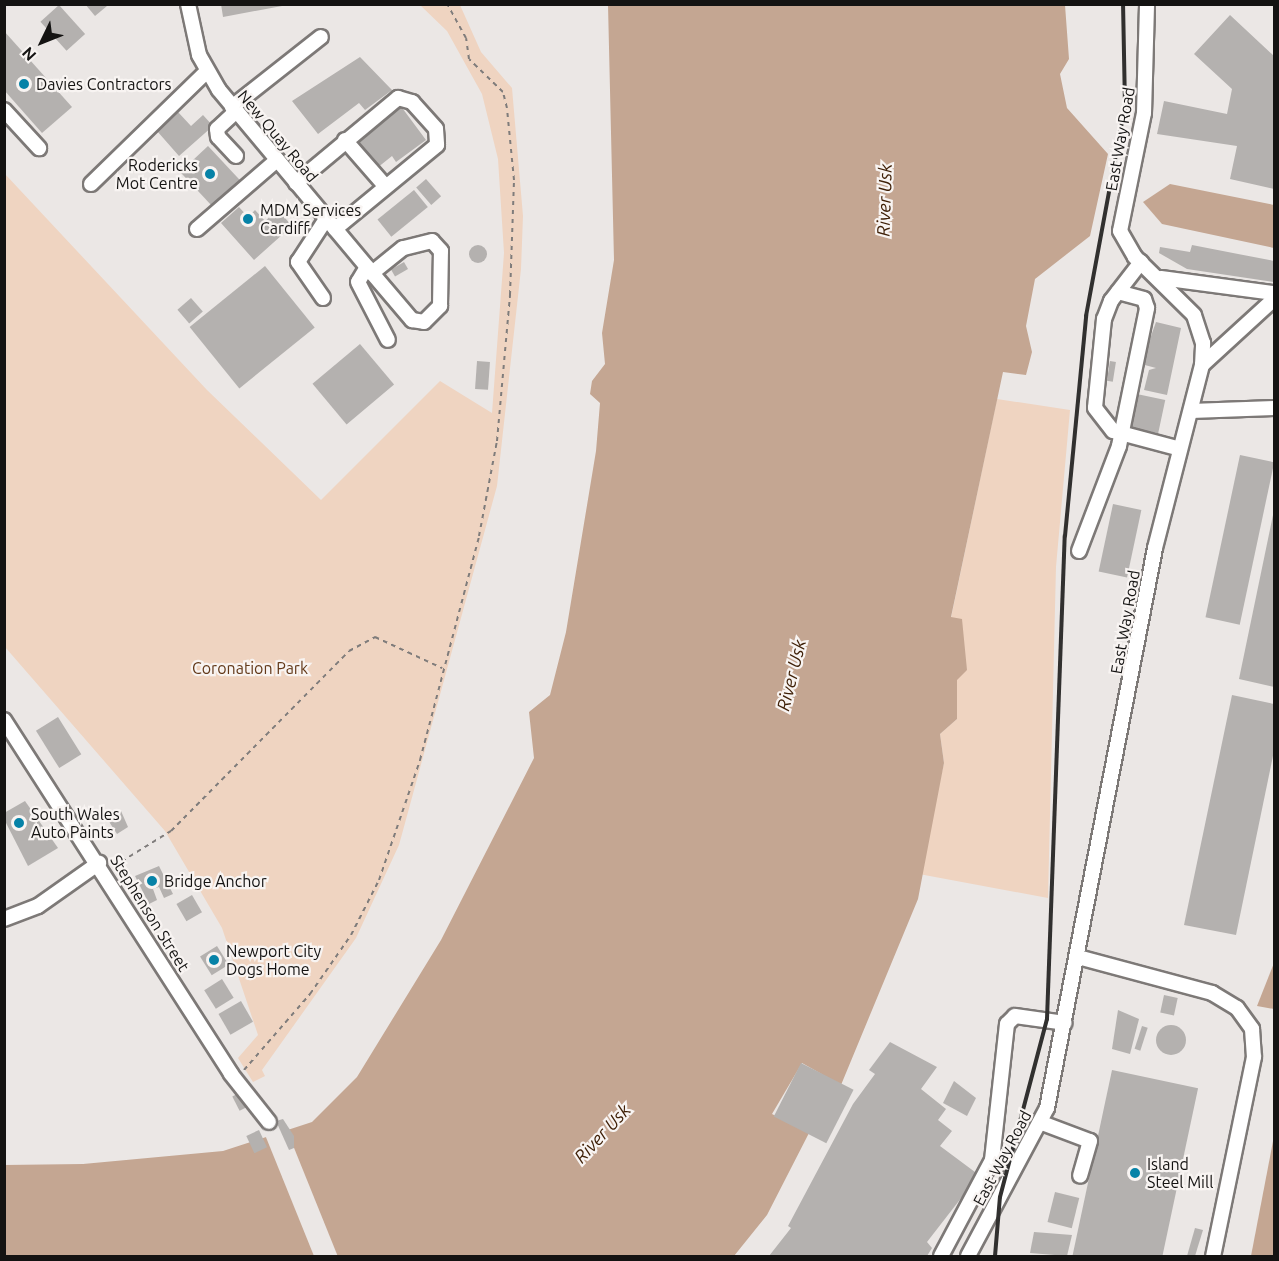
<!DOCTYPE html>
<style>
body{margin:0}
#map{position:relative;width:1279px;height:1261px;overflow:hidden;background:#ebe7e5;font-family:Ubuntu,sans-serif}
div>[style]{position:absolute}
.green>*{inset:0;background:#efd4c1}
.water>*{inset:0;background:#c4a692}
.pier>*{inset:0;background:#ebe7e5;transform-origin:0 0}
.building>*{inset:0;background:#b4b1af;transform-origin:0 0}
.round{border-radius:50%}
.path>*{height:2px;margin-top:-1px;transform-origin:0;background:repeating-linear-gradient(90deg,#7f7c7b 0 4.5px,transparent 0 9px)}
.roads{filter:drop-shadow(2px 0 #7d7977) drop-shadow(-2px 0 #7d7977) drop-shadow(0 2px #7d7977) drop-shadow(0 -2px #7d7977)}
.minor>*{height:14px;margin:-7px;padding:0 7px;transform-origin:7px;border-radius:7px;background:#fff}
.rail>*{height:4px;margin:-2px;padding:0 2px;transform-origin:2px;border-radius:2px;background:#31302f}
.dots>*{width:16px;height:16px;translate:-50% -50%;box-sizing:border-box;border:3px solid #f8f4f2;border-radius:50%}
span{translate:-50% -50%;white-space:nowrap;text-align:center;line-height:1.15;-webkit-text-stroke:4.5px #f8f4f2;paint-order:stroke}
.poi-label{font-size:16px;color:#141312}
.left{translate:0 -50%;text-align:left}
.right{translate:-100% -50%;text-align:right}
.street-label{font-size:16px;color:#141312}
.park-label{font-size:16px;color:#633919}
.water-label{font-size:18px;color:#3f2007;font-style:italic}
.frame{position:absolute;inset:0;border:6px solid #141312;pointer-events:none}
.north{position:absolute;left:12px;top:12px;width:60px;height:60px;-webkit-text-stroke:4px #f8f4f2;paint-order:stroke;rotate:227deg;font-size:16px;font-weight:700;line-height:24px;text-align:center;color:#141312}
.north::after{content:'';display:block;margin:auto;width:21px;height:27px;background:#141312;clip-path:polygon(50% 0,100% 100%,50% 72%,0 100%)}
</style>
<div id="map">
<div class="green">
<i style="clip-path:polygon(420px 5px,460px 5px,481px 52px,512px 88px,523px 216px,521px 269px,497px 486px,399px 845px,356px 938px,262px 1070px,265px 1076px,253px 1082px,238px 1058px,258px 1035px,222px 928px,165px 831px,5px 647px,5px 174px,207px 390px,321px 500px,440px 381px,492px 413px,504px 253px,498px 159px,482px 94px,447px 31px)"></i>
<i style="clip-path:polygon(997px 399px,1070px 410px,1056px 567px,1048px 898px,919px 874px,944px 763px,940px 734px,957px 719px,951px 618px)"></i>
</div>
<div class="water">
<i style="clip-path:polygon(608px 5px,1065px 5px,1069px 59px,1060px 74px,1067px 108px,1108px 154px,1090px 236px,1035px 279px,1026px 326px,1032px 352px,1026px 375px,1003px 372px,951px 617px,962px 619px,967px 670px,957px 680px,957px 719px,940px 734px,944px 763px,918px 899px,841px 1085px,802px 1063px,772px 1114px,809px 1133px,767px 1215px,734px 1256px,5px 1256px,4px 1165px,83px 1164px,223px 1151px,312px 1122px,357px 1077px,441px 940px,534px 758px,529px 712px,550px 695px,566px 632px,596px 451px,600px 403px,590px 394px,592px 381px,605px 364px,602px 333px,614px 260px)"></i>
<i style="clip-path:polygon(1170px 184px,1274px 205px,1274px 248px,1162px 224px,1143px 202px)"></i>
<i style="clip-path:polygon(1274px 963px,1274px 1009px,1257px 1006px)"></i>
<i style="clip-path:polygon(1274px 1136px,1274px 1256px,1251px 1256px)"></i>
</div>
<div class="pier">
<i style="left:286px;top:1128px;width:139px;height:22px;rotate:68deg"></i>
</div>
<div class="building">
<i style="clip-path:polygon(85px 4px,106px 4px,107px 6px,95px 16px)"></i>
<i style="clip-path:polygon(221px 4px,282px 4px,282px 6px,223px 17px)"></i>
<i style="left:59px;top:5px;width:39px;height:25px;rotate:48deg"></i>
<i style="clip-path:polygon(1230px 15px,1274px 56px,1274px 189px,1230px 179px,1237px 146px,1157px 134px,1164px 101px,1227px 114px,1232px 89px,1194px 54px)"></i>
<i style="clip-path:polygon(4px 31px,72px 107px,42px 133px,4px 90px)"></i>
<i style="clip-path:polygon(360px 57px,392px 90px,365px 110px,359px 103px,318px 134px,292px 101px)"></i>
<i style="clip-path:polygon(400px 105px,426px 140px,396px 162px,392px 156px,377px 168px,356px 139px)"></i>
<i style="clip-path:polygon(178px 112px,191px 126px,203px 115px,213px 126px,179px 156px,157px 131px)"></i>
<i style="left:208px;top:146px;width:47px;height:38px;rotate:47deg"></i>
<i style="left:426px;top:179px;width:23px;height:13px;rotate:49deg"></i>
<i style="left:414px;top:190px;width:22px;height:47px;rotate:51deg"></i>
<i style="clip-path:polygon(239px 207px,248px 217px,255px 210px,265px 221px,278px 210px,292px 226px,254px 260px,221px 223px)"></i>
<i class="round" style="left:469px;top:245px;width:18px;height:18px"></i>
<i style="clip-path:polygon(1192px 245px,1274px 261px,1274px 282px,1187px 269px,1159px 253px,1160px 247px,1190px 252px)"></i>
<i style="left:404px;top:262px;width:8px;height:15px;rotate:60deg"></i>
<i style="left:265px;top:266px;width:79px;height:97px;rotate:51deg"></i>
<i style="left:191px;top:298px;width:18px;height:18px;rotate:49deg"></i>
<i style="clip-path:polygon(1156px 322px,1181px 328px,1167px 395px,1144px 390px,1149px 370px,1156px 368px,1141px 364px)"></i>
<i style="left:360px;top:344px;width:53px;height:62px;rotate:50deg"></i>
<i style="left:477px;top:361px;width:13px;height:28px;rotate:4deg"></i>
<i style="left:1110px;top:361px;width:6px;height:20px;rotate:9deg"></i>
<i style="left:1132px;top:393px;width:34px;height:34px;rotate:12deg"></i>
<i style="left:1240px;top:455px;width:35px;height:166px;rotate:12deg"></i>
<i style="left:1113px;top:504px;width:29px;height:69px;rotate:12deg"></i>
<i style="clip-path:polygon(1273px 515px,1274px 515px,1274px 687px,1239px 679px)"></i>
<i style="clip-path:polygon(1232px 695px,1274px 704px,1274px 751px,1236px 935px,1184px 925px)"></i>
<i style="left:58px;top:717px;width:44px;height:26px;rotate:58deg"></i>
<i style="clip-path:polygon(25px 801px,58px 848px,28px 866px,4px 819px,4px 813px)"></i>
<i style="clip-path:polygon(121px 811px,128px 827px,117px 834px,108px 820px)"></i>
<i style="clip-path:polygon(159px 866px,173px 894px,164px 898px,159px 887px,153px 889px,157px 900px,149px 904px,135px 876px)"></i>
<i style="left:192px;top:895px;width:20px;height:18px;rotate:60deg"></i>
<i style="left:217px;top:946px;width:22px;height:20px;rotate:58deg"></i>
<i style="left:222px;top:979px;width:22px;height:21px;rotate:58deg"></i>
<i style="left:1164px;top:995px;width:14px;height:18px;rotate:12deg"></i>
<i style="left:241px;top:1001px;width:24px;height:26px;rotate:60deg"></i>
<i style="clip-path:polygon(1118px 1010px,1139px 1019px,1130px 1054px,1112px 1049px)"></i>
<i class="round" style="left:1156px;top:1025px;width:30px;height:30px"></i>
<i style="left:1142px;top:1026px;width:6px;height:24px;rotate:18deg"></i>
<i style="clip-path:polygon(890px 1042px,937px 1067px,921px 1089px,946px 1109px,938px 1120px,952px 1131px,940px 1146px,979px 1175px,927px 1242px,932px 1248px,927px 1256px,769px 1256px,791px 1228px,788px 1226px,853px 1104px,875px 1074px,869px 1070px)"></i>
<i style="left:801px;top:1063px;width:59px;height:60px;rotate:27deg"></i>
<i style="left:1112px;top:1070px;width:88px;height:190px;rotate:12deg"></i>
<i style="clip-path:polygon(954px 1081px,976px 1098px,967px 1116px,943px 1103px)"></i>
<i style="left:251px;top:1087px;width:16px;height:21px;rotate:63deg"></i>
<i style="clip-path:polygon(283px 1119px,294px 1136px,294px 1148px,289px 1150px,276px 1121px)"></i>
<i style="left:259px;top:1130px;width:19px;height:14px;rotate:65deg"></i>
<i style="left:1055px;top:1192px;width:25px;height:31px;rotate:14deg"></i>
<i style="clip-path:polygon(1195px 1228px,1203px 1230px,1195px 1256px,1187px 1256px)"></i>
<i style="clip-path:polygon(1034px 1232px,1072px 1235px,1067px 1256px,1030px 1253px)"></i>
</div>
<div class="path">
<i style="left:114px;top:866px;width:67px;rotate:-31.6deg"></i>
<i style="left:171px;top:831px;width:253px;rotate:-45.3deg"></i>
<i style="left:349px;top:651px;width:30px;rotate:-28deg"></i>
<i style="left:375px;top:637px;width:74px;rotate:24.8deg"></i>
<i style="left:244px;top:1070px;width:101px;rotate:-49deg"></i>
<i style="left:310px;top:994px;width:72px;rotate:-55.2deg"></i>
<i style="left:351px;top:935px;width:62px;rotate:-63deg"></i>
<i style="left:379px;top:880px;width:127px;rotate:-71.1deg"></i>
<i style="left:420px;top:760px;width:232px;rotate:-75.2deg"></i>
<i style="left:479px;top:536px;width:97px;rotate:-79.3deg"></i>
<i style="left:497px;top:441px;width:147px;rotate:-84.9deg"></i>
<i style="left:510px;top:295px;width:115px;rotate:-88deg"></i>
<i style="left:514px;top:180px;width:72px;rotate:-95.6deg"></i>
<i style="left:507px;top:108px;width:16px;rotate:-104deg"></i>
<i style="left:503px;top:92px;width:47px;rotate:-135.9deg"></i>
<i style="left:469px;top:59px;width:21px;rotate:-98deg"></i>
<i style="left:466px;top:38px;width:39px;rotate:-119deg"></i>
</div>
<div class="roads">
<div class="minor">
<i style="left:188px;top:4px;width:52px;rotate:77.8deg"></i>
<i style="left:199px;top:55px;width:40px;rotate:60.3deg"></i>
<i style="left:219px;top:90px;width:239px;rotate:50.1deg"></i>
<i style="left:372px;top:273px;width:62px;rotate:49.6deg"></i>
<i style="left:412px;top:320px;width:12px;rotate:9deg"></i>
<i style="left:424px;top:322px;width:23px;rotate:-45deg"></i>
<i style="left:440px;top:306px;width:55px;rotate:-89deg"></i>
<i style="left:441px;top:251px;width:13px;rotate:-132deg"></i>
<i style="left:432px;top:241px;width:30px;rotate:166deg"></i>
<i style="left:403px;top:248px;width:40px;rotate:141deg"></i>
<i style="left:232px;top:107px;width:113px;rotate:-38.2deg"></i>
<i style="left:4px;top:110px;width:52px;rotate:47.4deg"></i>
<i style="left:345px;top:140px;width:62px;rotate:48.9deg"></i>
<i style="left:236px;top:156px;width:26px;rotate:-133deg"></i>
<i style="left:218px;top:137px;width:8px;rotate:-97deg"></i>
<i style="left:217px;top:129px;width:26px;rotate:-43deg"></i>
<i style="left:296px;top:183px;width:133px;rotate:-39.8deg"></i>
<i style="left:398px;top:98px;width:15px;rotate:16deg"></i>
<i style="left:412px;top:102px;width:36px;rotate:48deg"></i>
<i style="left:436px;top:129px;width:16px;rotate:86deg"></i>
<i style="left:437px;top:145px;width:132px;rotate:140.5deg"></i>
<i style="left:91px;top:184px;width:162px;rotate:-44.2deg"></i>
<i style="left:197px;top:229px;width:106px;rotate:-40.8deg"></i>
<i style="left:1141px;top:262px;width:49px;rotate:127.6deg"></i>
<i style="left:1111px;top:301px;width:19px;rotate:111deg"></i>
<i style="left:1104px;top:319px;width:89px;rotate:95.8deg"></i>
<i style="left:1095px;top:408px;width:29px;rotate:52deg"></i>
<i style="left:1113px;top:431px;width:69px;rotate:15deg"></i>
<i style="left:367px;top:267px;width:17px;rotate:121deg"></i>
<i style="left:358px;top:282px;width:65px;rotate:62.7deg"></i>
<i style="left:1161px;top:278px;width:114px;rotate:7.6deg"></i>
<i style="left:323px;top:298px;width:44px;rotate:-124.8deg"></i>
<i style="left:298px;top:262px;width:51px;rotate:-56.9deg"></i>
<i style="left:1202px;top:365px;width:98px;rotate:-42.5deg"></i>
<i style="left:1191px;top:411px;width:83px;rotate:-2.1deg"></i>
<i style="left:1079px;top:551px;width:112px;rotate:-69.1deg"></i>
<i style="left:1119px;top:446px;width:141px;rotate:-78.5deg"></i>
<i style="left:1147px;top:308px;width:9px;rotate:-108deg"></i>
<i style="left:1144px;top:299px;width:27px;rotate:-165deg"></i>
<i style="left:4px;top:720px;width:421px;rotate:57.3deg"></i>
<i style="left:231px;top:1074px;width:61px;rotate:51.6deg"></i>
<i style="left:4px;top:919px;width:36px;rotate:-21deg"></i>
<i style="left:38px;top:906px;width:75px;rotate:-35.2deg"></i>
<i style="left:1078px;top:957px;width:139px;rotate:15deg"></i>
<i style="left:1212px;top:993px;width:29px;rotate:31deg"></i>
<i style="left:1237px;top:1008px;width:26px;rotate:54deg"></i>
<i style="left:1252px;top:1029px;width:28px;rotate:86deg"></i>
<i style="left:1254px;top:1057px;width:203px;rotate:101.6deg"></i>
<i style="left:1042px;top:1123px;width:51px;rotate:20.6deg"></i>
<i style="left:1090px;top:1141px;width:36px;rotate:106deg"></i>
<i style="left:941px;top:1256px;width:109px;rotate:-62deg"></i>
<i style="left:992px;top:1160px;width:137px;rotate:-83.7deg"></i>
<i style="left:1007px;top:1024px;width:11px;rotate:-45deg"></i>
<i style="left:1015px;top:1016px;width:50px;rotate:8deg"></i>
<i style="left:968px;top:1256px;width:168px;rotate:-61.9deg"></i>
<i style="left:1047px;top:1108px;width:570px;rotate:-79.08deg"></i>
<i style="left:1155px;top:548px;width:189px;rotate:-75.6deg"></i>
<i style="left:1202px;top:365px;width:22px;rotate:-87deg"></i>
<i style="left:1203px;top:343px;width:29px;rotate:-108deg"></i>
<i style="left:1194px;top:315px;width:83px;rotate:-135.5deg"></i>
<i style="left:1135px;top:257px;width:30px;rotate:-120deg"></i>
<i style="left:1120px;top:231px;width:120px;rotate:-78.5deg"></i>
<i style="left:1144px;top:113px;width:109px;rotate:-88.4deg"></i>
</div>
</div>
<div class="rail">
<i style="left:995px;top:1256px;width:59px;rotate:-85.2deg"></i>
<i style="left:1000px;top:1197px;width:184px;rotate:-75.2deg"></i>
<i style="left:1047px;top:1019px;width:483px;rotate:-87.9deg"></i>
<i style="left:1065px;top:536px;width:221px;rotate:-84.5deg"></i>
<i style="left:1086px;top:316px;width:214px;rotate:-79.5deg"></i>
<i style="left:1125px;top:106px;width:102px;rotate:-91.1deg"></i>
</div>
<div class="dots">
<i style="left:24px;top:84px;background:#0682a7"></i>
<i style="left:210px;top:174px;background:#0682a7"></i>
<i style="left:248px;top:219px;background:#0682a7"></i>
<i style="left:19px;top:823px;background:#0682a7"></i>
<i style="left:152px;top:881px;background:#0682a7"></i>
<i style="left:214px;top:960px;background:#0682a7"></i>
<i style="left:1135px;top:1173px;background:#0682a7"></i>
</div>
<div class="poi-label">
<span class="left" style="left:36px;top:84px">Davies Contractors</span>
<span class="right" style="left:198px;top:174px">Rodericks<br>Mot Centre</span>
<span class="left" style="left:260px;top:219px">MDM Services<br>Cardiff</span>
<span class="left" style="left:31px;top:823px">South Wales<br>Auto Paints</span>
<span class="left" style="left:164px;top:881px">Bridge Anchor</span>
<span class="left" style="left:226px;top:960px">Newport City<br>Dogs Home</span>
<span class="left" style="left:1147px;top:1173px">Island<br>Steel Mill</span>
</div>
<div class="street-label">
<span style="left:278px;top:136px;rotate:50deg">New Quay Road</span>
<span style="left:1120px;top:139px;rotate:-80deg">East Way Road</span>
<span style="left:1125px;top:622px;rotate:-80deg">East Way Road</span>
<span style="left:150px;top:913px;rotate:58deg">Stephenson Street</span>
<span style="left:1002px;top:1158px;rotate:-62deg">East Way Road</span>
</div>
<div class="park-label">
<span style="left:250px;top:668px">Coronation Park</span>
</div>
<div class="water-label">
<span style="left:884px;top:200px;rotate:-88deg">River Usk</span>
<span style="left:791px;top:675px;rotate:-76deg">River Usk</span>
<span style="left:602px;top:1133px;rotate:-47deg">River Usk</span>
</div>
<div class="frame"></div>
<div class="north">N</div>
</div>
